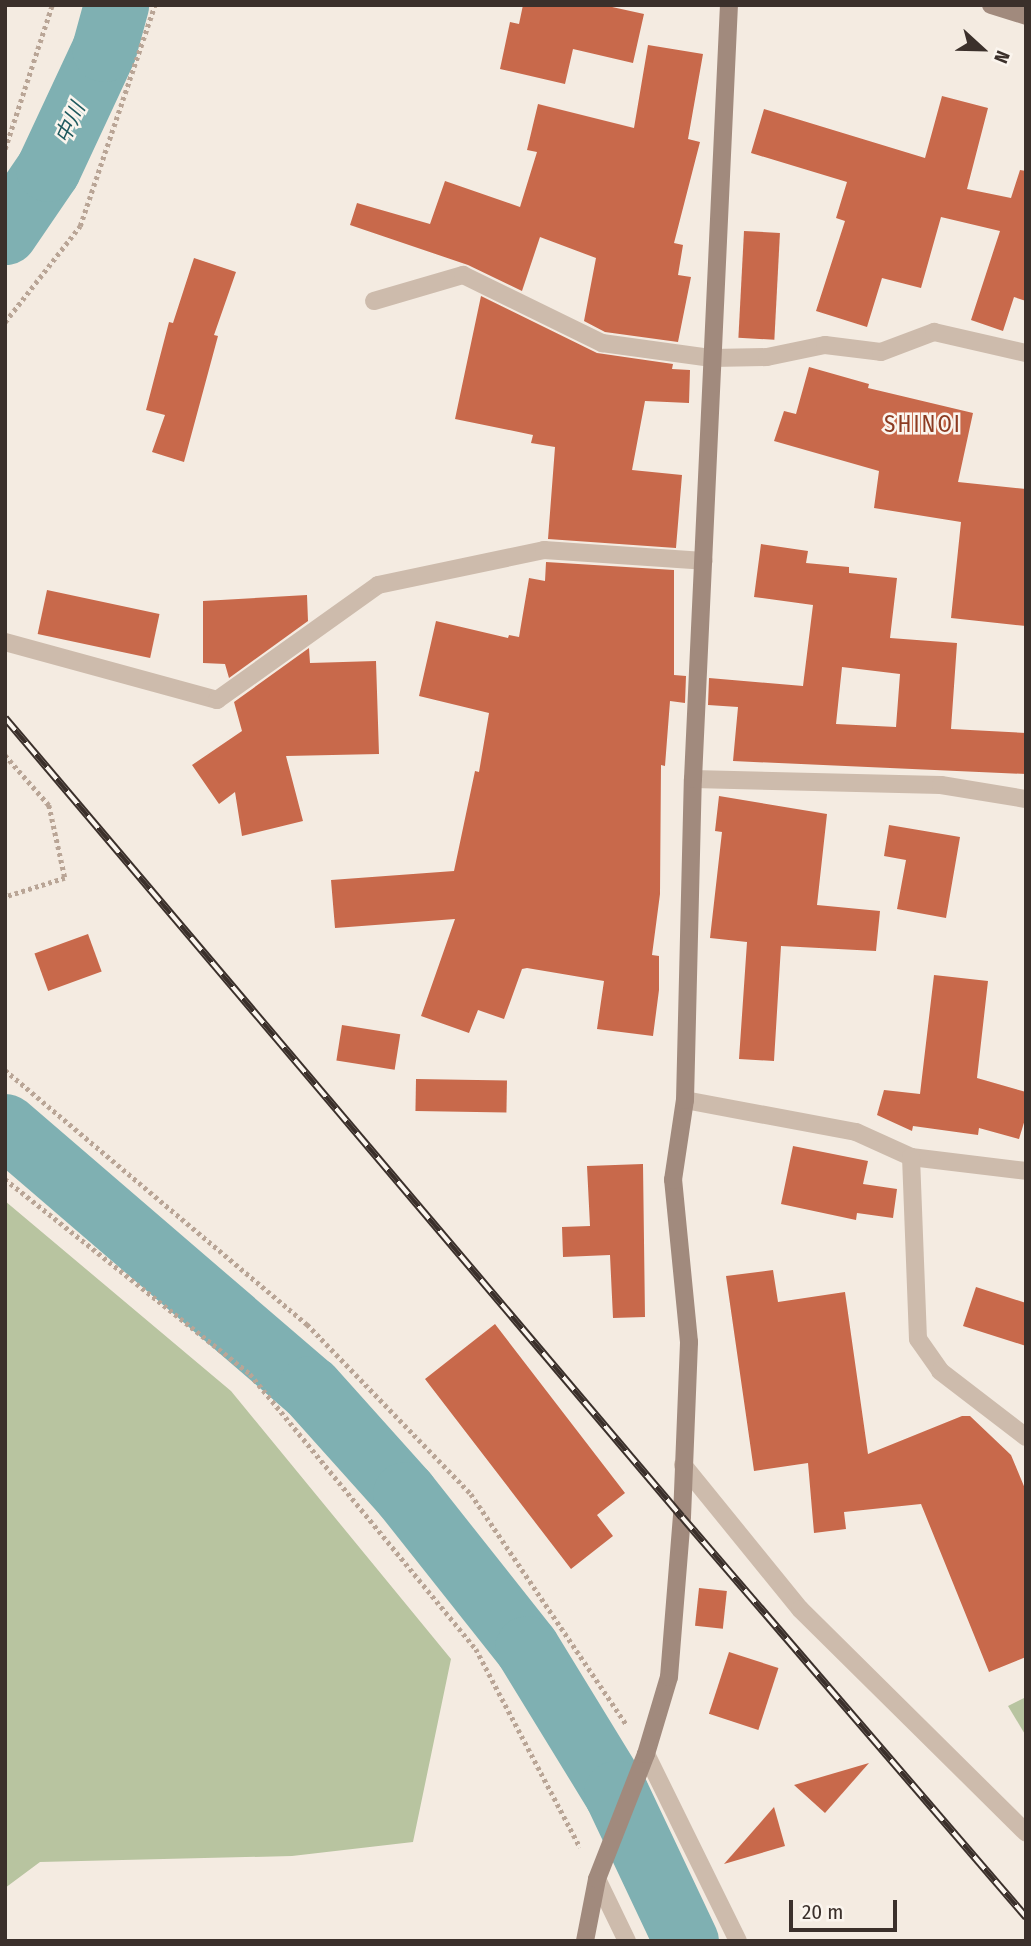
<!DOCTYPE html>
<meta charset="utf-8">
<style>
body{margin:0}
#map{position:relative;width:1031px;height:1946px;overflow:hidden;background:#f4ebe1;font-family:"Fira Sans Condensed","Noto Sans JP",sans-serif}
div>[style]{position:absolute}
.green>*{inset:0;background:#b8c4a0}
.river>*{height:65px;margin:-32.5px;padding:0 32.5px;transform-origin:32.5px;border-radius:32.5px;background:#7fb0b2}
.building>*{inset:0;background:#c8694b;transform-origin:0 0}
.path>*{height:4.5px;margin-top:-2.25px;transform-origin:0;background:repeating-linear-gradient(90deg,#b9a596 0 3.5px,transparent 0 7px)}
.lane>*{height:18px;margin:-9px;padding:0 9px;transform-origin:9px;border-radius:9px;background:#cdbbac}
.street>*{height:18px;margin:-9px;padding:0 9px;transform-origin:9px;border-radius:9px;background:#cdbbac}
.secondary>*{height:18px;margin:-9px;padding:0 9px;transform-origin:9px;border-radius:9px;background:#a18a7d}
.rail>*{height:8px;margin-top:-4px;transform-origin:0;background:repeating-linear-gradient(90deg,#fbf5ee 0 16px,#3b302b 0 32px);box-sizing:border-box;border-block:2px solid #3b302b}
span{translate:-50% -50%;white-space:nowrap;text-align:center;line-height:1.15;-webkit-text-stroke:5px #fbf5ee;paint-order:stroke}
.water-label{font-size:21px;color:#1f5a5e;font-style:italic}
.quarter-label{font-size:23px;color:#8c3b22;letter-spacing:2px}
.frame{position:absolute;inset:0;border:7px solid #3b302b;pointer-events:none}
.north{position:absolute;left:947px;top:14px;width:70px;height:70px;-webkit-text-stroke:5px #fbf5ee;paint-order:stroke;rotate:112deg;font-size:19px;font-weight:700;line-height:28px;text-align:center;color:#3b302b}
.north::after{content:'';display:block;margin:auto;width:24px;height:32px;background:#3b302b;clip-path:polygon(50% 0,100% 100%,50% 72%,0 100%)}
.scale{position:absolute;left:789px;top:1900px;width:108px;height:32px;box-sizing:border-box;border:4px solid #3b302b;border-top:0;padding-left:9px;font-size:21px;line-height:24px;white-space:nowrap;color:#3b302b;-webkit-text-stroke:5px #fbf5ee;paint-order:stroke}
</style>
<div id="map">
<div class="green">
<i style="clip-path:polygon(5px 1201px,231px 1391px,451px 1659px,413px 1842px,292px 1856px,40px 1862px,5px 1888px)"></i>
<i style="clip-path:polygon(1026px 1697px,1026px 1736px,1008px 1706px)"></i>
</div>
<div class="river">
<i style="left:5px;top:232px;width:76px;rotate:-55.7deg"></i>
<i style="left:48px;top:169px;width:132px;rotate:-65deg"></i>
<i style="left:104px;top:49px;width:46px;rotate:-74.7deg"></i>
<i style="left:5px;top:1126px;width:402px;rotate:40.7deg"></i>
<i style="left:310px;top:1388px;width:142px;rotate:48.1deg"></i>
<i style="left:405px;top:1494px;width:196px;rotate:51.6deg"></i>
<i style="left:527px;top:1648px;width:170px;rotate:58.5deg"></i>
<i style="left:616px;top:1793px;width:164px;rotate:64.7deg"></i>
</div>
<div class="building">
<i style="clip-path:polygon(523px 5px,603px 5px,644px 14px,633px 63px,573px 49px,565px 84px,500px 69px,510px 22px,519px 24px)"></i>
<i style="clip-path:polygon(648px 45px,703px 54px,688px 139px,700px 142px,674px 243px,683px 245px,678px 275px,691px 277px,678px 342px,605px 332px,584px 321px,596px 258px,540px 237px,522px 291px,468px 265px,350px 225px,357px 203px,430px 224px,445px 181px,520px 207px,537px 152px,527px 150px,538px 104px,634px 128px)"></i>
<i style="clip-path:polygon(942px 96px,988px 108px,967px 189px,1011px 198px,1020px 170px,1026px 171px,1026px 301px,1014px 297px,1003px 331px,971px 320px,1000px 231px,941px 217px,921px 288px,882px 278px,867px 327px,816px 311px,845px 221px,836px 218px,847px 182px,751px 153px,764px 109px,925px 158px)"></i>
<i style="left:744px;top:231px;width:36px;height:107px;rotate:3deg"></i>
<i style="clip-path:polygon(194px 258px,236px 272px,214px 335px,218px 336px,184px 462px,152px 452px,165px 415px,146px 410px,169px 322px,173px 323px)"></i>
<i style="clip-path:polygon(481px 296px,597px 353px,673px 364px,672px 369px,690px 370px,689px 403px,645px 401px,632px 470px,682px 475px,676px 548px,548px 539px,555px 447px,531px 443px,533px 435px,455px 419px)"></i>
<i style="clip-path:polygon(809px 367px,869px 384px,868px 388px,973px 413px,958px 482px,1026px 489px,1026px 626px,951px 618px,961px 522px,874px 508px,879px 471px,774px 441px,784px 411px,796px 414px)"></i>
<i style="clip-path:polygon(evenodd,761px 544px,808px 551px,806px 563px,849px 567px,849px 573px,897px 578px,890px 638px,957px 643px,951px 729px,1026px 733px,1026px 774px,733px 761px,738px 707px,708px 705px,709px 678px,803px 686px,813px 605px,754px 597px,761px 544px,842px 667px,900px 674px,896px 727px,836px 724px,842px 667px)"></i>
<i style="clip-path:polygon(546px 562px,674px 570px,674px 675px,686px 676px,685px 703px,670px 701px,665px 766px,661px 765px,660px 894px,652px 955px,659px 956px,659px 990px,653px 1036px,597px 1029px,604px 981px,527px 968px,522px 969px,504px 1019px,478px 1010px,469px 1033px,421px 1016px,455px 919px,335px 928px,331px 880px,454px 871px,475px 771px,479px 772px,489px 713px,419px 696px,436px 621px,508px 638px,509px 635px,519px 637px,529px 578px,545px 581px)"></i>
<i style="left:47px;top:590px;width:115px;height:45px;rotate:12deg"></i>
<i style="clip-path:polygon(307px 595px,308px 621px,229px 678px,225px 664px,203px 663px,203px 601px)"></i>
<i style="clip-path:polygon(309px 648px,310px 663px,376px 661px,379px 754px,286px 756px,303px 821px,242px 836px,235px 792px,219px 804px,192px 765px,242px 731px,234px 702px)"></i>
<i style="clip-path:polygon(719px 796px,827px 814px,817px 905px,880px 911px,876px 951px,781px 946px,774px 1061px,739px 1059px,747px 942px,710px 938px,722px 832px,715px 831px)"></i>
<i style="clip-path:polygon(889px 825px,960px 837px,946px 918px,897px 909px,906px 860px,884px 856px)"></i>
<i style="left:88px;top:934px;width:40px;height:57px;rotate:70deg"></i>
<i style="clip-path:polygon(934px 975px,988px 981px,977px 1078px,1026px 1092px,1026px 1116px,1019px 1139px,979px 1128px,978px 1135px,913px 1126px,912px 1131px,877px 1115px,884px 1090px,920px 1094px)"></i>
<i style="left:342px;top:1025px;width:59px;height:36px;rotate:9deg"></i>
<i style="left:416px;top:1079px;width:91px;height:32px;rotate:1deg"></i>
<i style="clip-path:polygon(793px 1146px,868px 1161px,863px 1184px,897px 1189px,893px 1218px,857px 1213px,856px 1220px,781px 1204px)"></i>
<i style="clip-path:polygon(643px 1164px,645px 1317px,613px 1318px,610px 1255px,563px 1257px,562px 1227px,590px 1226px,587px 1166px)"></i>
<i style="clip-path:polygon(773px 1270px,778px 1302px,845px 1292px,868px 1454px,962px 1416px,970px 1416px,1011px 1455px,1026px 1491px,1026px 1657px,989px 1672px,921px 1504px,844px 1512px,846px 1529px,814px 1533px,808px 1463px,754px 1471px,726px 1276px)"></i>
<i style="clip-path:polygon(976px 1287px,1026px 1303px,1026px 1346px,963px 1326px)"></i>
<i style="clip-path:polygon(495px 1324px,625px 1493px,597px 1515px,613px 1536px,571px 1569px,425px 1379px)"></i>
<i style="left:699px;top:1588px;width:28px;height:38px;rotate:6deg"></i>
<i style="left:729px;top:1652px;width:52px;height:65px;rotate:18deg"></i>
<i style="clip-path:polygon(869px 1763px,825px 1813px,794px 1785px)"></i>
<i style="clip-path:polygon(774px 1807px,785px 1846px,724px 1864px)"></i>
</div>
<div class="path">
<i style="left:5px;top:149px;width:151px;rotate:-71.9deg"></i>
<i style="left:5px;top:322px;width:122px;rotate:-52deg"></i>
<i style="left:80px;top:226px;width:233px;rotate:-71.3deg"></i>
<i style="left:5px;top:755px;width:67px;rotate:48.7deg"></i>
<i style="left:49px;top:805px;width:75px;rotate:77.6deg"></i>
<i style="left:65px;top:878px;width:63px;rotate:162.4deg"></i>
<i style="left:5px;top:1070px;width:395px;rotate:40.1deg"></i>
<i style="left:307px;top:1324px;width:236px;rotate:46deg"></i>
<i style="left:471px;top:1494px;width:277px;rotate:56deg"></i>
<i style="left:5px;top:1179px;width:313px;rotate:38.5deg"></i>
<i style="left:250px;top:1374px;width:356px;rotate:50.6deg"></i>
<i style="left:476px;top:1649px;width:224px;rotate:62.3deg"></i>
</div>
<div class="lane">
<i style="left:374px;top:301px;width:93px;rotate:-16.3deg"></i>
<i style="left:463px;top:275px;width:155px;rotate:26.1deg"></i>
<i style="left:602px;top:343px;width:111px;rotate:7.8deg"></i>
<i style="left:712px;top:358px;width:55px;rotate:-1deg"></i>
<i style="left:767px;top:357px;width:59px;rotate:-11.7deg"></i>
<i style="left:825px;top:345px;width:56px;rotate:7.1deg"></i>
<i style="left:881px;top:352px;width:57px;rotate:-20.7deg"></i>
<i style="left:934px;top:332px;width:94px;rotate:12.9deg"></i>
<i style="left:597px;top:1879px;width:69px;rotate:64.2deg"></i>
</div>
<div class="street">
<i style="left:5px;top:642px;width:220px;rotate:15.3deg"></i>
<i style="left:217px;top:700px;width:198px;rotate:-35.5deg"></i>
<i style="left:378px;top:585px;width:170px;rotate:-11.9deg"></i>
<i style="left:544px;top:550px;width:160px;rotate:3.9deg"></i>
<i style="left:693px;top:779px;width:248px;rotate:1.4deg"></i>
<i style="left:941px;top:785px;width:86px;rotate:9.4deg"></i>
<i style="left:685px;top:1100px;width:174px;rotate:10.6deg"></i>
<i style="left:856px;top:1132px;width:60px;rotate:24.4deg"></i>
<i style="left:911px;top:1157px;width:116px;rotate:6.9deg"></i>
<i style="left:911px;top:1157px;width:182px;rotate:87.8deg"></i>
<i style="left:918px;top:1339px;width:39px;rotate:55deg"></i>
<i style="left:940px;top:1371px;width:108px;rotate:37.5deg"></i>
<i style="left:683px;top:1465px;width:186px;rotate:50.9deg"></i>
<i style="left:800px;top:1609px;width:318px;rotate:44.7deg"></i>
<i style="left:646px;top:1754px;width:208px;rotate:63.8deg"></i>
</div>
<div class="secondary">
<i style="left:991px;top:5px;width:37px;rotate:17deg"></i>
<i style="left:585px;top:1941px;width:63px;rotate:-79deg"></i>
<i style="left:597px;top:1879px;width:134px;rotate:-68.6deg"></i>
<i style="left:646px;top:1754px;width:80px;rotate:-73.4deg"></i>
<i style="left:669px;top:1677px;width:161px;rotate:-85.4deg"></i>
<i style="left:682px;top:1517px;width:175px;rotate:-87.7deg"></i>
<i style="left:689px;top:1342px;width:163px;rotate:-95.6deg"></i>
<i style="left:673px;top:1180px;width:81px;rotate:-81.5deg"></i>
<i style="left:685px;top:1100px;width:321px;rotate:-88.6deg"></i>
<i style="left:693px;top:779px;width:775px;rotate:-87.34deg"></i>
</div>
<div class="rail">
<i style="left:5px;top:718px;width:1047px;rotate:49.73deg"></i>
<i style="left:682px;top:1517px;width:528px;rotate:49.3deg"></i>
</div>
<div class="water-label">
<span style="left:70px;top:123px;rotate:-65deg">中川</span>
</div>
<div class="quarter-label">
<span style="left:923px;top:424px">SHINOI</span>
</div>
<div class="frame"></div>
<div class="north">N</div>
<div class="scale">20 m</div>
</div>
